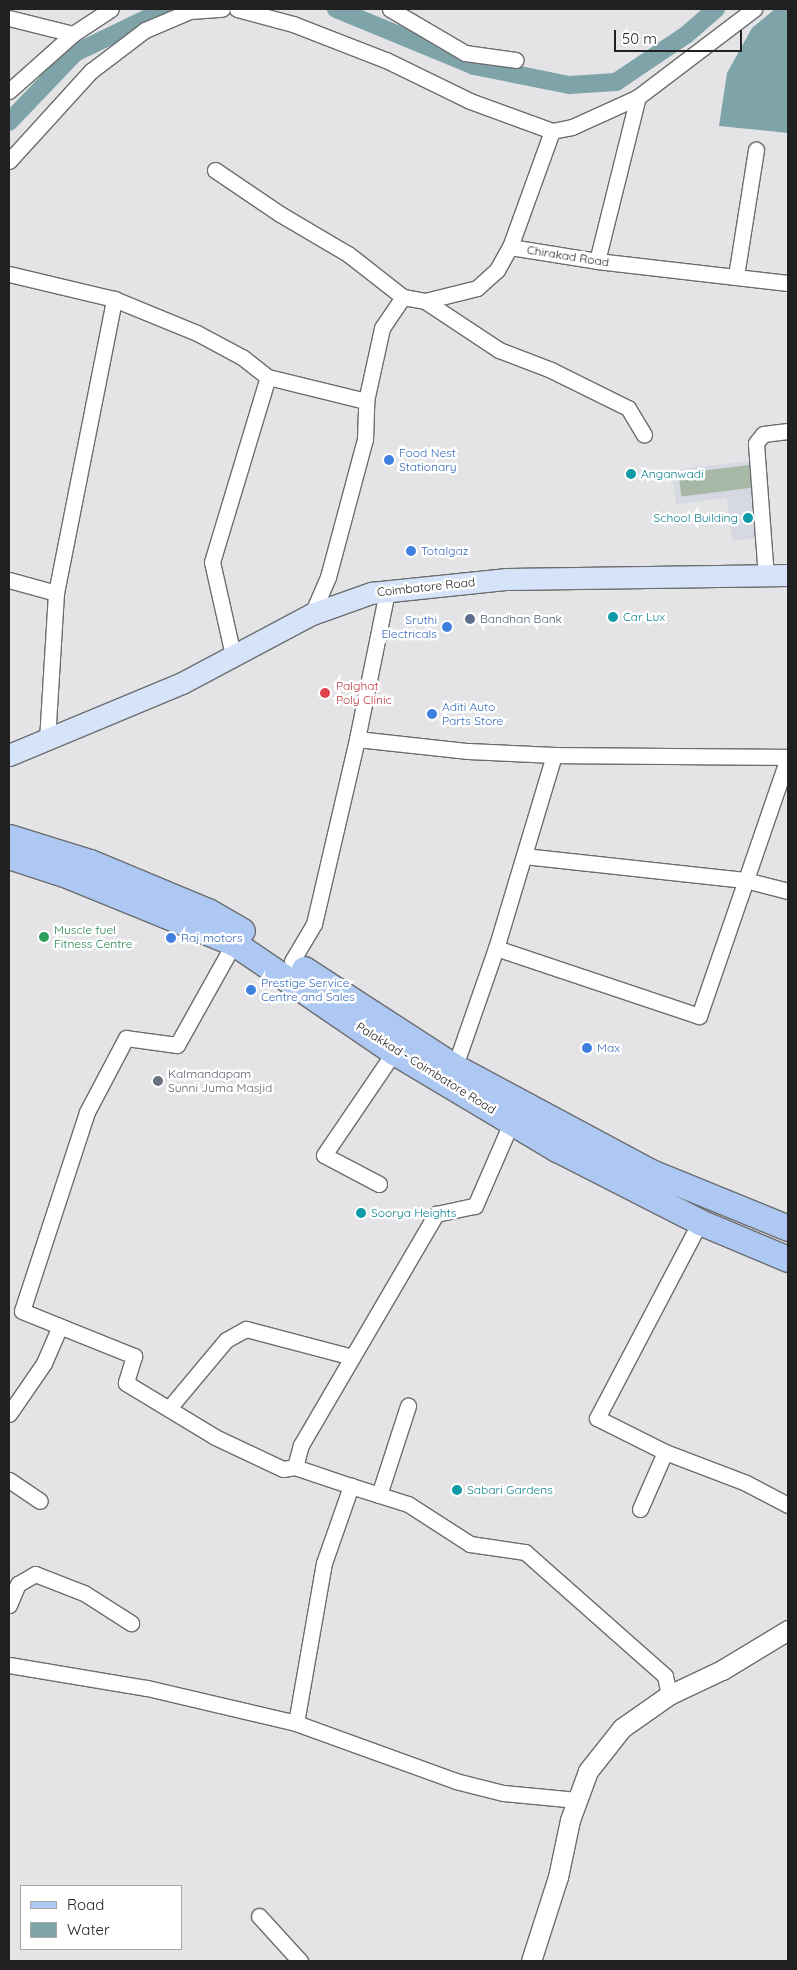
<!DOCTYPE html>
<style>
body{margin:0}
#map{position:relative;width:797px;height:1970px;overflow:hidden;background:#e4e4e7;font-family:Quicksand,sans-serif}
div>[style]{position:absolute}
.built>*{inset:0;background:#d6d9e2}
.green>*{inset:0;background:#a8b8a7;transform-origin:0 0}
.water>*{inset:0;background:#7ea3a8}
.canal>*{height:18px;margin:-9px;padding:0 9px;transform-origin:9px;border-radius:9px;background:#7ea3a8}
.roads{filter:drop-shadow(1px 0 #6c6d6f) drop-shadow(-1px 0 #6c6d6f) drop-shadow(0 1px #6c6d6f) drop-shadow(0 -1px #6c6d6f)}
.minor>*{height:15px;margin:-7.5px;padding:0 7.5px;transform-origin:7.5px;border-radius:7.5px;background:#fff}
.tertiary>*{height:19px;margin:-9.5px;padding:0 9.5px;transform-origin:9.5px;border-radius:9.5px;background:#fff}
.secondary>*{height:21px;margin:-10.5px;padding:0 10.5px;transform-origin:10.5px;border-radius:10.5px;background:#d6e4f9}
.primary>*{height:25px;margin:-12.5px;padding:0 12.5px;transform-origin:12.5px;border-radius:12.5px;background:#adc8f2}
.dots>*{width:14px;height:14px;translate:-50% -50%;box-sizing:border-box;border:2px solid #fff;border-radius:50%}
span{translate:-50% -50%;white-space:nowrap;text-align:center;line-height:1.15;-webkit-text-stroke:5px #fff;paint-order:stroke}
.street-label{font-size:12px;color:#212122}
.shop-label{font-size:12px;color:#366cbe}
.left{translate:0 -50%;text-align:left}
.right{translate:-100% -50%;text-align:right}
.culture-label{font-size:12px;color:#0d838f}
.service-label{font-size:12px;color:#4e5e75}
.health-label{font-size:12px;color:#be3a42}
.leisure-label{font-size:12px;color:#27864d}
.worship-label{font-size:12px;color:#5b616d}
.frame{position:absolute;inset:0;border:10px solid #212122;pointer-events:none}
.legend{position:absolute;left:20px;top:1885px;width:162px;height:65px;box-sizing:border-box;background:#fff;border:1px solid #a6a6a7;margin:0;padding:6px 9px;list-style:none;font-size:15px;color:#212122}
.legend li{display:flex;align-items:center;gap:10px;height:25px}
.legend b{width:25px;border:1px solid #a6a6a7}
.scale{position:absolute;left:614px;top:30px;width:128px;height:22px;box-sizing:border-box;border:2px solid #212122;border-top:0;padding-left:6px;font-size:15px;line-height:18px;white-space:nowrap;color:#212122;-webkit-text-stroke:4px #fff;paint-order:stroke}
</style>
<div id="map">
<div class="built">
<i style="clip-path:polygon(761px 460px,770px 537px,732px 541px,727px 498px,676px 504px,672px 470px)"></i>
</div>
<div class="green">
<i style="left:749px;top:465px;width:23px;height:71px;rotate:83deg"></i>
</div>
<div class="water">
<i style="clip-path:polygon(775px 9px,788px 9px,788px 133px,719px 126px,727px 73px,752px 28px)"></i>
</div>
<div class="canal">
<i style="left:336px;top:9px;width:149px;rotate:22.4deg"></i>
<i style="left:474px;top:66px;width:97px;rotate:11.3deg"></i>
<i style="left:569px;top:85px;width:47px;rotate:-3.7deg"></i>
<i style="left:616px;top:82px;width:84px;rotate:-33.9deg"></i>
<i style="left:686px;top:35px;width:40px;rotate:-41deg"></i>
<i style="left:9px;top:122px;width:95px;rotate:-46.3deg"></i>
<i style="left:75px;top:53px;width:101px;rotate:-25.8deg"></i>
</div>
<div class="roads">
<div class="minor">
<i style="left:237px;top:9px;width:58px;rotate:15deg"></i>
<i style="left:293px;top:24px;width:100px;rotate:21.2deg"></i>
<i style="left:386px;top:60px;width:93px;rotate:26deg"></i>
<i style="left:470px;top:101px;width:87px;rotate:20.1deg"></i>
<i style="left:552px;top:131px;width:20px;rotate:-11deg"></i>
<i style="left:572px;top:127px;width:72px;rotate:-24.4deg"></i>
<i style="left:638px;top:97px;width:146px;rotate:-37.2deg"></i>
<i style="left:390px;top:9px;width:87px;rotate:30.4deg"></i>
<i style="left:465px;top:53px;width:51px;rotate:7.8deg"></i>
<i style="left:9px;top:18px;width:66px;rotate:14deg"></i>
<i style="left:9px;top:91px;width:86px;rotate:-41.7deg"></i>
<i style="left:73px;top:34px;width:45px;rotate:-33.3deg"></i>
<i style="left:9px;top:161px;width:122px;rotate:-47.7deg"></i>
<i style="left:91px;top:71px;width:68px;rotate:-37.2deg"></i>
<i style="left:145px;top:30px;width:49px;rotate:-22.9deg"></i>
<i style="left:190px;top:11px;width:32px;rotate:-4deg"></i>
<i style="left:215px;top:170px;width:78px;rotate:34.1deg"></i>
<i style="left:280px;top:214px;width:79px;rotate:30.5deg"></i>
<i style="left:348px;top:254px;width:70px;rotate:38deg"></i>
<i style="left:510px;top:247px;width:123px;rotate:-70.1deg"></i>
<i style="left:597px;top:261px;width:169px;rotate:-76deg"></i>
<i style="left:9px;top:274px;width:108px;rotate:13.4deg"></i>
<i style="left:114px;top:299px;width:90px;rotate:22.3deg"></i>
<i style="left:197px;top:333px;width:51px;rotate:28.1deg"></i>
<i style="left:242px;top:357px;width:33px;rotate:38deg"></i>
<i style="left:268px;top:377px;width:101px;rotate:13.8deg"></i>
<i style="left:736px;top:276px;width:128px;rotate:-81deg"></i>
<i style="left:425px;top:301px;width:89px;rotate:33.5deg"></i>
<i style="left:499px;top:350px;width:56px;rotate:21deg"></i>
<i style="left:551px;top:370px;width:86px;rotate:26.3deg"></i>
<i style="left:628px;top:408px;width:31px;rotate:59deg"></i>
<i style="left:766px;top:577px;width:134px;rotate:-94.3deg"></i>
<i style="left:756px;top:443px;width:11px;rotate:-52deg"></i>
<i style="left:763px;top:434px;width:25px;rotate:-7deg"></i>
<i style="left:9px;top:580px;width:49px;rotate:15.5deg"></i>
<i style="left:56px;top:593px;width:148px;rotate:93.5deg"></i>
<i style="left:56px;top:593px;width:300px;rotate:-78.8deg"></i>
<i style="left:312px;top:614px;width:40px;rotate:-66.6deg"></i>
<i style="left:328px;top:577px;width:143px;rotate:-75deg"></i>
<i style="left:365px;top:439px;width:38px;rotate:-88deg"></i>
<i style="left:366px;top:401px;width:75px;rotate:-77.6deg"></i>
<i style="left:382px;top:328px;width:37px;rotate:-56deg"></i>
<i style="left:403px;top:297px;width:22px;rotate:10deg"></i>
<i style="left:425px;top:301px;width:54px;rotate:-14deg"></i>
<i style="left:477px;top:288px;width:27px;rotate:-42deg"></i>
<i style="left:497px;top:270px;width:26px;rotate:-61deg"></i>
<i style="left:510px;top:247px;width:88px;rotate:9.1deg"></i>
<i style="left:597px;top:261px;width:192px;rotate:6.6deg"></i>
<i style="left:233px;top:655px;width:95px;rotate:-102.7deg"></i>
<i style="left:212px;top:562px;width:193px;rotate:-73.2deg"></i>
<i style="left:357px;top:739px;width:151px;rotate:-78.5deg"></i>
<i style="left:524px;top:856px;width:222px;rotate:6.2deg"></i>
<i style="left:745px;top:880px;width:44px;rotate:14.3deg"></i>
<i style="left:234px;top:943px;width:117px;rotate:119.2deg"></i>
<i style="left:177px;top:1045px;width:51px;rotate:-172.2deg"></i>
<i style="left:126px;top:1038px;width:84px;rotate:117.8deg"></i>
<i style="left:87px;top:1112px;width:209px;rotate:108.1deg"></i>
<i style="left:22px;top:1311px;width:121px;rotate:21.9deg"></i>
<i style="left:134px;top:1356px;width:28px;rotate:107deg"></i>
<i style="left:126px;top:1383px;width:104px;rotate:31.2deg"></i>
<i style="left:215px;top:1437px;width:75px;rotate:25.2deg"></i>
<i style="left:283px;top:1469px;width:12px;rotate:-9deg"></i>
<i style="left:496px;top:948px;width:214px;rotate:18.5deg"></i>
<i style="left:699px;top:1016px;width:274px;rotate:-71deg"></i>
<i style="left:788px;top:757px;width:234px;rotate:-179.5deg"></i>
<i style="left:292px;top:961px;width:43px;rotate:-59.3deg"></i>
<i style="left:314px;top:924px;width:190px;rotate:-76.9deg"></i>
<i style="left:357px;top:739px;width:112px;rotate:6.2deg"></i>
<i style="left:468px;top:751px;width:86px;rotate:2.7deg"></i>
<i style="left:554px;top:755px;width:202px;rotate:106.7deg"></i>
<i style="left:496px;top:948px;width:133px;rotate:109.2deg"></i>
<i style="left:379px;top:1184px;width:62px;rotate:-152.2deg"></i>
<i style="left:324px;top:1155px;width:125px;rotate:-55.8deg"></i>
<i style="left:170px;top:1407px;width:87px;rotate:-50.1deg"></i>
<i style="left:226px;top:1340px;width:23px;rotate:-29deg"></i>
<i style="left:246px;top:1329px;width:110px;rotate:14.8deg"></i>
<i style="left:9px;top:1414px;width:62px;rotate:-55.5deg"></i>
<i style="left:44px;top:1363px;width:40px;rotate:-66.6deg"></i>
<i style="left:665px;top:1452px;width:87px;rotate:20.9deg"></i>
<i style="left:746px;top:1483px;width:47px;rotate:27.6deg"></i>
<i style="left:9px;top:1480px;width:37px;rotate:34deg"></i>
<i style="left:351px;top:1486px;width:59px;rotate:-161.3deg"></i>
<i style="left:295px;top:1467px;width:23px;rotate:-75deg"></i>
<i style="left:301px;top:1445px;width:268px;rotate:-59.7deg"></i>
<i style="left:436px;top:1214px;width:40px;rotate:-12deg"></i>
<i style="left:475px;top:1206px;width:93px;rotate:-66.5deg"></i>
<i style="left:379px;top:1495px;width:94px;rotate:-72deg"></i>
<i style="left:640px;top:1509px;width:62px;rotate:-66.3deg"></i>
<i style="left:665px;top:1452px;width:76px;rotate:-153.4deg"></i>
<i style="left:597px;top:1418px;width:221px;rotate:-62.3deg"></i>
<i style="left:9px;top:1605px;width:23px;rotate:-67deg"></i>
<i style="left:18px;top:1584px;width:20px;rotate:-30deg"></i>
<i style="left:35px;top:1574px;width:53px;rotate:21.2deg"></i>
<i style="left:84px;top:1593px;width:56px;rotate:32.6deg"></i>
<i style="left:9px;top:1665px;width:140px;rotate:9.5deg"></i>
<i style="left:147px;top:1688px;width:153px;rotate:13.2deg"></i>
<i style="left:577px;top:1800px;width:74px;rotate:-174.6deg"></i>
<i style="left:503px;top:1793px;width:49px;rotate:-165.7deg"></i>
<i style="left:456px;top:1781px;width:170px;rotate:-160.1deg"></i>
<i style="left:296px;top:1723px;width:162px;rotate:-80.1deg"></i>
<i style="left:324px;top:1563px;width:82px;rotate:-70.7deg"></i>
<i style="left:351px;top:1486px;width:60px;rotate:17.5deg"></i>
<i style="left:408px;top:1504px;width:74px;rotate:32.8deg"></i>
<i style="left:470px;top:1544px;width:56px;rotate:8.3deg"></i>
<i style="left:525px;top:1552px;width:187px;rotate:41.5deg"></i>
<i style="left:665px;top:1676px;width:19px;rotate:78deg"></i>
<i style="left:259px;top:1916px;width:61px;rotate:47.7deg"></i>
</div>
<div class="tertiary">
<i style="left:531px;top:1961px;width:88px;rotate:-72.2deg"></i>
<i style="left:558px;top:1877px;width:58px;rotate:-78.1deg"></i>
<i style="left:570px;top:1820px;width:52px;rotate:-69.8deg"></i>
<i style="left:588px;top:1771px;width:55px;rotate:-51.7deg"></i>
<i style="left:622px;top:1728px;width:57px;rotate:-35.1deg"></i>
<i style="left:669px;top:1695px;width:59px;rotate:-25.3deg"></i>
<i style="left:722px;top:1670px;width:77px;rotate:-31.2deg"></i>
</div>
<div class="secondary">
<i style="left:9px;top:755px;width:187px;rotate:-22.6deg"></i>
<i style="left:182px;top:683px;width:147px;rotate:-28deg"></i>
<i style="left:312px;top:614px;width:63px;rotate:-19.6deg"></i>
<i style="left:371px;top:593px;width:137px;rotate:-5.9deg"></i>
<i style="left:507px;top:579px;width:281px;rotate:-0.8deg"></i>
</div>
<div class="primary">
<i style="left:9px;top:837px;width:85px;rotate:17.2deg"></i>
<i style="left:90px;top:862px;width:128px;rotate:22.6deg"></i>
<i style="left:208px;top:911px;width:39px;rotate:30deg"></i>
<i style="left:9px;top:856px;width:58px;rotate:18.1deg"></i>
<i style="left:64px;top:874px;width:183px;rotate:22.1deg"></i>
<i style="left:234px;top:943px;width:194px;rotate:34.3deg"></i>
<i style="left:394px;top:1052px;width:190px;rotate:30.8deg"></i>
<i style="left:557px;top:1149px;width:161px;rotate:27deg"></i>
<i style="left:700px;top:1222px;width:95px;rotate:22.8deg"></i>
<i style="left:304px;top:969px;width:180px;rotate:33deg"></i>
<i style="left:455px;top:1067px;width:222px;rotate:28.2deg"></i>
<i style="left:651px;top:1172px;width:148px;rotate:22.2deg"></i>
</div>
</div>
<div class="dots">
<i style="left:389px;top:460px;background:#3f7fe0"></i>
<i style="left:631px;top:474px;background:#0f9aa8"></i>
<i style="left:748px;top:518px;background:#0f9aa8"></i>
<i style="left:411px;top:551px;background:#3f7fe0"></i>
<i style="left:613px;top:617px;background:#0f9aa8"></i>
<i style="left:470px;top:619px;background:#5c6f8a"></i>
<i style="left:447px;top:627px;background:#3f7fe0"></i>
<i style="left:325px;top:693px;background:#e0444e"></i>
<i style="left:432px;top:714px;background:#3f7fe0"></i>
<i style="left:44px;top:937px;background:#2e9e5b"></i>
<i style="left:171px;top:938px;background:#3f7fe0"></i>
<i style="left:251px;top:990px;background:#3f7fe0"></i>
<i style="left:587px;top:1048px;background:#3f7fe0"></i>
<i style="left:158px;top:1081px;background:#6b7280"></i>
<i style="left:361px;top:1213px;background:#0f9aa8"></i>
<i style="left:457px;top:1490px;background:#0f9aa8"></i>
</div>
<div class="street-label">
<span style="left:568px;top:256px;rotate:9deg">Chirakad Road</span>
<span style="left:426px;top:587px;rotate:-6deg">Coimbatore Road</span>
<span style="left:426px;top:1068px;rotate:32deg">Palakkad - Coimbatore Road</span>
</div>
<div class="shop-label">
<span class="left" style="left:399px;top:460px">Food Nest<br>Stationary</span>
<span class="left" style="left:421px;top:551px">Totalgaz</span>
<span class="right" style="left:437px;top:627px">Sruthi<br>Electricals</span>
<span class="left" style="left:442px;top:714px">Aditi Auto<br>Parts Store</span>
<span class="left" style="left:181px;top:938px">Raj motors</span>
<span class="left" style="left:261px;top:990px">Prestige Service<br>Centre and Sales</span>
<span class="left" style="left:597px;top:1048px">Max</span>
</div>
<div class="culture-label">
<span class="left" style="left:641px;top:474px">Anganwadi</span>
<span class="right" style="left:738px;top:518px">School Building</span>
<span class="left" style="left:623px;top:617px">Car Lux</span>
<span class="left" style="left:371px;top:1213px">Soorya Heights</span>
<span class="left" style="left:467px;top:1490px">Sabari Gardens</span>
</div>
<div class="service-label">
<span class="left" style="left:480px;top:619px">Bandhan Bank</span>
</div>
<div class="health-label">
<span class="left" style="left:336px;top:693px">Palghat<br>Poly Clinic</span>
</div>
<div class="leisure-label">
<span class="left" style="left:54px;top:937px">Muscle fuel<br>Fitness Centre</span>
</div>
<div class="worship-label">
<span class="left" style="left:168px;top:1081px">Kalmandapam<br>Sunni Juma Masjid</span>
</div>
<div class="frame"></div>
<ul class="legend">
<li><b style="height:6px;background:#adc8f2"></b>Road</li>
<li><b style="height:14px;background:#7ea3a8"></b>Water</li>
</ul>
<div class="scale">50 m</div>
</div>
